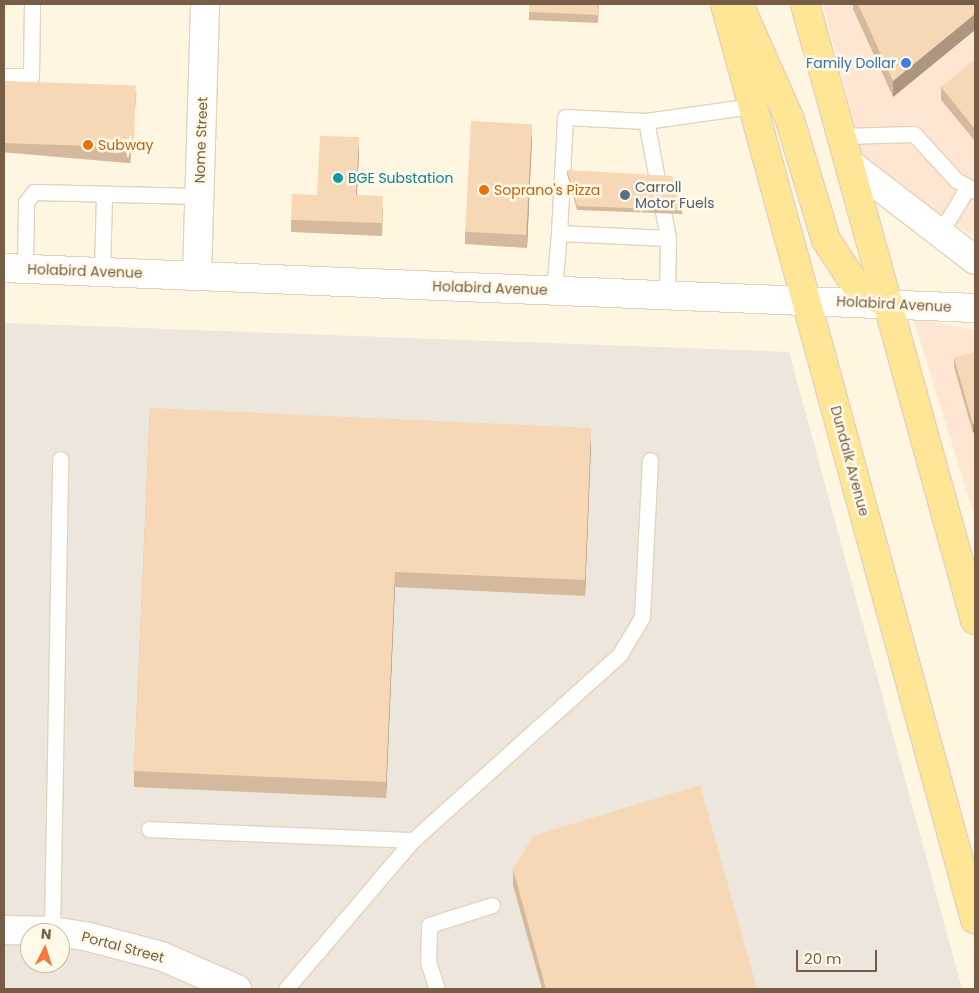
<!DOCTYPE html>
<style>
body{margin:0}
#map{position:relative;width:979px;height:993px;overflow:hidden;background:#fef6e0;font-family:Poppins,sans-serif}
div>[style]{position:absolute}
.commercial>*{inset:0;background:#ffe6d3}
.industrial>*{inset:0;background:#ece6dc}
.roads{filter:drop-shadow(1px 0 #e3d3bb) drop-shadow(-1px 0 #e3d3bb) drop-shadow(0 1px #e3d3bb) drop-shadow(0 -1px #e3d3bb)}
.service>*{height:15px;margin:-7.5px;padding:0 7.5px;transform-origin:7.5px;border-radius:7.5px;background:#fff}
.minor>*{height:28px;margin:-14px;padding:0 14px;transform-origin:14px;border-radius:14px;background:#fff}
.secondary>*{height:28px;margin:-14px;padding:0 14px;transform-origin:14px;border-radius:14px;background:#fff}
.primary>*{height:28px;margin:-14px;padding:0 14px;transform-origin:14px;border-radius:14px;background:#ffe596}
.wall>*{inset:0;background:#d4b99d;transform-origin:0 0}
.shaded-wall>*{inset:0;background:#ac967f}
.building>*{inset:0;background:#f6d7b6;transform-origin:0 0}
.dots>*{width:14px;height:14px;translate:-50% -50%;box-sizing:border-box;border:2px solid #fff9e8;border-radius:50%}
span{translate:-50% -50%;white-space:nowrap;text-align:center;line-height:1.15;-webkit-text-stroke:5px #fff9e8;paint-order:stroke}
.shop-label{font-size:14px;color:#366cbe}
.right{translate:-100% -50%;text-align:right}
.street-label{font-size:14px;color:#775d45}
.food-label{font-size:14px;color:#c56008}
.left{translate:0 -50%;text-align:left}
.culture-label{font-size:14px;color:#0d838f}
.service-label{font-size:14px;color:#4e5e75}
.frame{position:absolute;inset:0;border:5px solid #775d45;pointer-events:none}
.north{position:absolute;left:20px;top:923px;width:50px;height:50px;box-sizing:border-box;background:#fff9e8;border:1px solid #c9bba7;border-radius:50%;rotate:5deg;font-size:14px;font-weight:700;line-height:20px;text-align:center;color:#775d45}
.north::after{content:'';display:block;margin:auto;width:18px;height:22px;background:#f27a3b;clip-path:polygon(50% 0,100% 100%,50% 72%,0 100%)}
.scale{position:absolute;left:796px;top:950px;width:81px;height:22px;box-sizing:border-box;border:2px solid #775d45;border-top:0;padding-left:6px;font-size:15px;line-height:18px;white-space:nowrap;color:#775d45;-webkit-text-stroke:4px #fff9e8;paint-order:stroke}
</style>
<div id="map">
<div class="commercial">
<i style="clip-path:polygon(823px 4px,975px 4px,975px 237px,866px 168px)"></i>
<i style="clip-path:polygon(913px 318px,975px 330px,975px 518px)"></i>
</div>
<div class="industrial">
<i style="clip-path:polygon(evenodd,4px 323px,789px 352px,962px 989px,4px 989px,4px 323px,30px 933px,60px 933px,60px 963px,30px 963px,30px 933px)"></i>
</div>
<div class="roads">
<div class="service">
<i style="left:4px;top:76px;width:27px"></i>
<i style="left:31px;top:76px;width:72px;rotate:-89.2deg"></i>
<i style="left:842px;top:136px;width:72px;rotate:-1.6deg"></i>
<i style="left:914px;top:134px;width:62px;rotate:47.6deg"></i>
<i style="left:956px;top:180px;width:22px;rotate:30deg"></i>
<i style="left:559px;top:233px;width:116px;rotate:-87deg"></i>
<i style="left:565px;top:117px;width:81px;rotate:2.8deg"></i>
<i style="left:940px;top:233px;width:54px;rotate:-58.7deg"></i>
<i style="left:25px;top:269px;width:67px;rotate:-89.1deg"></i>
<i style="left:26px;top:202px;width:13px;rotate:-51deg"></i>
<i style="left:34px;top:192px;width:165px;rotate:1.4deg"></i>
<i style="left:102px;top:272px;width:78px;rotate:-88.5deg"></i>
<i style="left:554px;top:290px;width:57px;rotate:-85deg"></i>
<i style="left:559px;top:233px;width:109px;rotate:2.6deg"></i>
<i style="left:667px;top:295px;width:57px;rotate:-89deg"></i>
<i style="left:668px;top:238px;width:119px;rotate:-100.6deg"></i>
<i style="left:646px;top:121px;width:108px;rotate:-8deg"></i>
<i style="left:149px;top:829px;width:264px;rotate:2.4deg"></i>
<i style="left:52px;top:931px;width:472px;rotate:-89deg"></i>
<i style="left:286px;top:989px;width:196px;rotate:-49.6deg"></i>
<i style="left:413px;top:840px;width:278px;rotate:-41.9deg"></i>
<i style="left:620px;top:654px;width:43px;rotate:-59.3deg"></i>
<i style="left:642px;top:617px;width:157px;rotate:-87.1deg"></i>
<i style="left:437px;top:989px;width:28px;rotate:-108deg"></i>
<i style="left:428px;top:962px;width:37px;rotate:-88deg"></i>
<i style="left:429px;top:925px;width:66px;rotate:-17.6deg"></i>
</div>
<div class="minor">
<i style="left:197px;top:276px;width:272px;rotate:-88.3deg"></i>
<i style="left:4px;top:930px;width:48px;rotate:1.2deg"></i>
<i style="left:52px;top:931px;width:37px;rotate:9deg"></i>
<i style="left:89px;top:937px;width:74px;rotate:14.8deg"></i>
<i style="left:161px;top:956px;width:83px;rotate:23.5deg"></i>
</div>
<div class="secondary">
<i style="left:849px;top:163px;width:159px;rotate:37.6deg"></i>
<i style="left:4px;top:268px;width:972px;rotate:2.36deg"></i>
</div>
<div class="primary">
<i style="left:725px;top:4px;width:949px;rotate:74.72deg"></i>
<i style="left:805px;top:4px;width:639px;rotate:74.57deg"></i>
<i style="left:740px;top:7px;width:124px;rotate:66.1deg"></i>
<i style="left:790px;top:120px;width:125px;rotate:73.3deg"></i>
<i style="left:826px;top:240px;width:56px;rotate:56.6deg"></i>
<i style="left:857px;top:287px;width:37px;rotate:29deg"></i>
</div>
</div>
<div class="wall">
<i style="clip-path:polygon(529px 4px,599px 4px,598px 23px,529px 20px)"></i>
<i style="clip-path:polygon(853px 4px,975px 4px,975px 30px,893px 97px,853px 9px)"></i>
<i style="clip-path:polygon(975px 62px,975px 141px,941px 100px,941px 87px)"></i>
<i style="left:4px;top:81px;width:133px;height:71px;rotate:5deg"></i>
<i style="clip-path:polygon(532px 137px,527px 248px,465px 244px,465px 232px)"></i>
<i style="clip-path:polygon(359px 150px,357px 195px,383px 208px,382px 236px,291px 232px,291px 220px,317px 195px)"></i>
<i style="clip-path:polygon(567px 170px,682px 210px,682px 214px,577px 210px,567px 174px)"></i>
<i style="clip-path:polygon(975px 352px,975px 448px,974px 443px,974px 432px,973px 433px,954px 367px,954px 358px)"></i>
<i style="clip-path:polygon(150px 408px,591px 444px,585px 596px,395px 587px,386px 798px,134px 787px,134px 771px)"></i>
<i style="clip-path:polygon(513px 869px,757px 989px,542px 989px,513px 885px)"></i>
</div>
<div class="shaded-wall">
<i style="clip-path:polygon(975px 14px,975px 30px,893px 97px,893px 81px)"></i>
<i style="clip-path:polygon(532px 124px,532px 137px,527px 248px,527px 235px)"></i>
<i style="clip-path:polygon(359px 137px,359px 150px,356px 207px,356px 195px)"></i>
<i style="clip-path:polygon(975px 423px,975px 432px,974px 427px,974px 432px,973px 433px,973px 424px)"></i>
<i style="clip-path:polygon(591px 428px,591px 444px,585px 596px,585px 580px)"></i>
<i style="clip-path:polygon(395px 572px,395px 587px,386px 798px,386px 782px)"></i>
</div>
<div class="building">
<i style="clip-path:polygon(529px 4px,598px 4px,598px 15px,529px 12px)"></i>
<i style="clip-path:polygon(858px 4px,975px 4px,975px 14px,893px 81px)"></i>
<i style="clip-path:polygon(974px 60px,975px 62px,975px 129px,941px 87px)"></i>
<i style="left:4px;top:81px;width:132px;height:62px;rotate:2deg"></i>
<i style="left:471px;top:121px;width:61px;height:111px;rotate:3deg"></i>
<i style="clip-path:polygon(320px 136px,359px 137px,356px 195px,383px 196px,382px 223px,291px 220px,292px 194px,317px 195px)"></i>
<i style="clip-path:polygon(567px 170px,672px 176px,682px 210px,577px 206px)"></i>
<i style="clip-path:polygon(975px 352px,975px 423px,973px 424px,954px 358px)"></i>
<i style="clip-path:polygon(150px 408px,591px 428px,585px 580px,395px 572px,386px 782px,134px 771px)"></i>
<i style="clip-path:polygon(700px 785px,757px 989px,546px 989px,513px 869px,533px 836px)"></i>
</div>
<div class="dots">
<i style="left:906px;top:63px;background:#3f7fe0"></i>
<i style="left:88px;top:145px;background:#e8710a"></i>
<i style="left:338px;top:178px;background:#0f9aa8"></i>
<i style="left:484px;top:190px;background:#e8710a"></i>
<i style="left:625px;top:195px;background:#5c6f8a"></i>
</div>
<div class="shop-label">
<span class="right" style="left:896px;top:63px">Family Dollar</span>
</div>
<div class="street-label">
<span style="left:201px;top:140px;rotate:-88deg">Nome Street</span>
<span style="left:85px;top:271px;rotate:2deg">Holabird Avenue</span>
<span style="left:490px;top:288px;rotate:2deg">Holabird Avenue</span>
<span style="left:894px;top:304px;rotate:3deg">Holabird Avenue</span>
<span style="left:850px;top:461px;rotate:75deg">Dundalk Avenue</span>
<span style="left:123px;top:947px;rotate:15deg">Portal Street</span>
</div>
<div class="food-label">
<span class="left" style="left:98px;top:145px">Subway</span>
<span class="left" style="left:494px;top:190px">Soprano's Pizza</span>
</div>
<div class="culture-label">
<span class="left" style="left:348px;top:178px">BGE Substation</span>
</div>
<div class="service-label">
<span class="left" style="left:635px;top:195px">Carroll<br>Motor Fuels</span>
</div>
<div class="frame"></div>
<div class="north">N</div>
<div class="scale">20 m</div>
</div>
